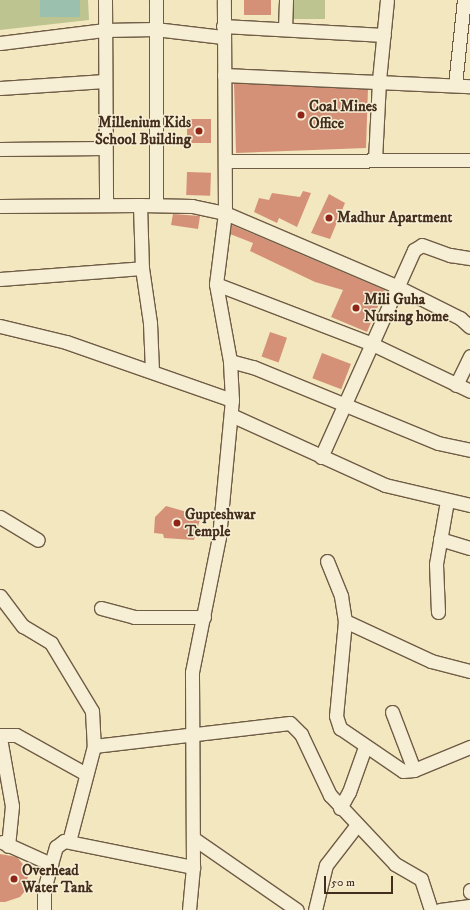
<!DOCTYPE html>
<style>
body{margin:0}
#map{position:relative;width:470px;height:910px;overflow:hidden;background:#f3e7bf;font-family:"IM FELL DW Pica",serif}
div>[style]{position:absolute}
.green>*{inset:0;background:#bec48f;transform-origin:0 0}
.water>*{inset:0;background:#9cc0ae;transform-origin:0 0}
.building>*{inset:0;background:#d49178;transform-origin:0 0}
.roads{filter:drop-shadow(1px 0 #6f5c45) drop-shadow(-1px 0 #6f5c45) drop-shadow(0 1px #6f5c45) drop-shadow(0 -1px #6f5c45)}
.minor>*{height:13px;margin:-6.5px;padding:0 6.5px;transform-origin:6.5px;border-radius:6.5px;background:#f7efd5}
.dots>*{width:11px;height:11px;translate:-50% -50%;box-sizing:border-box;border:2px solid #f7efd5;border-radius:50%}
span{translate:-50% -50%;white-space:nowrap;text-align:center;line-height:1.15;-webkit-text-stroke:3px #f7efd5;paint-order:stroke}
.poi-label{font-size:15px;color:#432d1c;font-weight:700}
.left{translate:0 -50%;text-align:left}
.right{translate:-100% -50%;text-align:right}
.scale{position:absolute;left:324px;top:876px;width:69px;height:18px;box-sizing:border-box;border:2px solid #432d1c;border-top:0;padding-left:5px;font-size:12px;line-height:14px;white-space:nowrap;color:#432d1c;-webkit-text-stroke:3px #f7efd5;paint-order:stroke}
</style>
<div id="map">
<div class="green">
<i style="clip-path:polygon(0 0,88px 0,89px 20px,0 30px)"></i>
<i style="left:291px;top:0;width:34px;height:19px"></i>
</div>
<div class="water">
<i style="left:40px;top:0;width:40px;height:17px"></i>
</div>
<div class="building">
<i style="left:244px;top:0;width:27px;height:15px"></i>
<i style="clip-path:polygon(234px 83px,368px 89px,366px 148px,236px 153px)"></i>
<i style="left:187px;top:119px;width:24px;height:24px"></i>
<i style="left:187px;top:172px;width:24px;height:23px;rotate:2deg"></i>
<i style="clip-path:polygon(303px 191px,311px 193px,297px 227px,279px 218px,277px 223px,254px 212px,259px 198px,269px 200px,272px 193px,300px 197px)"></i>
<i style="clip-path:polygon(329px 194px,345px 203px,330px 239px,311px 233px)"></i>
<i style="clip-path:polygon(173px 214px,200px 216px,198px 229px,171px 225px)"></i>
<i style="clip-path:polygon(232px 225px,385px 290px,367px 332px,331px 317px,343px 290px,315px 282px,250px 251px,253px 243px,230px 234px)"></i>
<i style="left:270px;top:332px;width:18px;height:26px;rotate:19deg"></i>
<i style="left:322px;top:353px;width:31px;height:27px;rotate:21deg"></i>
<i style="clip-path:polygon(166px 506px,201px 516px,194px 540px,164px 538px,163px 534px,154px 533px,155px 517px)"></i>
<i style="clip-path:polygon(0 854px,17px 857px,26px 868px,28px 876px,25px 891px,20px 897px,5px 902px,0 902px)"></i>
</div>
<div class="roads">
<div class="minor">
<i style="left:105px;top:0;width:204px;rotate:89.7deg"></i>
<i style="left:156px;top:0;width:205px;rotate:90deg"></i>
<i style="left:223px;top:26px;width:161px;rotate:3.2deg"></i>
<i style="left:285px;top:29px;width:29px;rotate:-88deg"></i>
<i style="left:0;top:43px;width:106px;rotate:-7.1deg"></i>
<i style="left:105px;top:30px;width:50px;rotate:-1.1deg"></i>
<i style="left:155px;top:29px;width:68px;rotate:6.7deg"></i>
<i style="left:224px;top:75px;width:246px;rotate:2.6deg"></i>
<i style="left:455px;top:85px;width:85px;rotate:-84deg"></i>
<i style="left:0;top:88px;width:105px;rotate:-3.8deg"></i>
<i style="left:0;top:149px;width:105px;rotate:-0.5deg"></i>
<i style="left:375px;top:160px;width:80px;rotate:-87.1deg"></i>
<i style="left:379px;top:80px;width:80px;rotate:-84.3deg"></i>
<i style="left:226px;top:161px;width:244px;rotate:-0.2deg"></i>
<i style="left:140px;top:205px;width:63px;rotate:88.2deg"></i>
<i style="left:142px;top:268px;width:56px;rotate:81.7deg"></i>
<i style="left:150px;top:323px;width:48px;rotate:87.6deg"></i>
<i style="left:0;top:206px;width:140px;rotate:-0.4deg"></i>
<i style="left:140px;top:205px;width:52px;rotate:1.1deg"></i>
<i style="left:192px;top:206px;width:34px;rotate:12deg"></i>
<i style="left:225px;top:213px;width:186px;rotate:23.1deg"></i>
<i style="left:396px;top:286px;width:72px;rotate:26.6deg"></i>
<i style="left:460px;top:318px;width:13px;rotate:42deg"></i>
<i style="left:0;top:279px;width:142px;rotate:-4.4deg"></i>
<i style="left:216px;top:284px;width:165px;rotate:21deg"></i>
<i style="left:370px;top:343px;width:111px;rotate:25.6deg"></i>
<i style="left:0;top:326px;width:68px;rotate:13.6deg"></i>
<i style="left:66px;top:342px;width:176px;rotate:19.3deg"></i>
<i style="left:230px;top:361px;width:24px;rotate:15deg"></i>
<i style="left:253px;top:367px;width:200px;rotate:22.3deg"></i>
<i style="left:438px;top:443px;width:33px;rotate:12deg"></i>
<i style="left:456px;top:385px;width:32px;rotate:-64deg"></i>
<i style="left:231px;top:415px;width:169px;rotate:24.4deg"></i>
<i style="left:385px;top:485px;width:87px;rotate:13.2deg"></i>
<i style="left:321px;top:457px;width:227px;rotate:-65.8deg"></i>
<i style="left:414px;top:250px;width:9px;rotate:-32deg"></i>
<i style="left:422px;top:245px;width:30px;rotate:20deg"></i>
<i style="left:450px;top:255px;width:20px;rotate:9deg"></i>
<i style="left:0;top:517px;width:44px;rotate:31.2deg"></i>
<i style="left:440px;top:539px;width:31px;rotate:17deg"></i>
<i style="left:327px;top:561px;width:38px;rotate:68deg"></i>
<i style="left:341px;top:596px;width:25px;rotate:81deg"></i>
<i style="left:345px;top:621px;width:95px;rotate:95.4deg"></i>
<i style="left:336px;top:716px;width:13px;rotate:72deg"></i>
<i style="left:340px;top:728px;width:76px;rotate:34.3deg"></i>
<i style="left:403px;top:771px;width:11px;rotate:-5deg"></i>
<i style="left:414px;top:770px;width:61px;rotate:-22.3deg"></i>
<i style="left:0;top:596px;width:38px;rotate:53deg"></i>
<i style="left:23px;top:626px;width:33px;rotate:31deg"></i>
<i style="left:51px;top:643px;width:79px;rotate:58.9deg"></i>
<i style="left:92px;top:711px;width:35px;rotate:87deg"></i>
<i style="left:94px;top:746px;width:98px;rotate:104.7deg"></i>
<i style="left:101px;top:608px;width:34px;rotate:15deg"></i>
<i style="left:134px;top:617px;width:70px"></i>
<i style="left:438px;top:612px;width:48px;rotate:-92.4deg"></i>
<i style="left:436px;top:564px;width:64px;rotate:-80.1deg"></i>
<i style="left:345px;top:621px;width:95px;rotate:24.9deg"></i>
<i style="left:431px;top:661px;width:40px;rotate:14.4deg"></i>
<i style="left:392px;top:712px;width:62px;rotate:69.2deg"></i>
<i style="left:0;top:735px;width:16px"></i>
<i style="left:16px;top:735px;width:80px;rotate:29.1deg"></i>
<i style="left:0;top:738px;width:69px;rotate:80deg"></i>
<i style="left:12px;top:806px;width:40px;rotate:95.7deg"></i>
<i style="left:94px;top:746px;width:197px;rotate:-6.7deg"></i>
<i style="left:290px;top:723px;width:16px;rotate:45deg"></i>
<i style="left:301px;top:734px;width:68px;rotate:64.6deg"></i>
<i style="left:330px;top:795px;width:95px;rotate:46.7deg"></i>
<i style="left:395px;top:864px;width:30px;rotate:30deg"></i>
<i style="left:421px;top:879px;width:33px;rotate:72deg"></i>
<i style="left:340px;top:808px;width:18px;rotate:-61deg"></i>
<i style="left:349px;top:792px;width:48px;rotate:-70.4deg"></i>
<i style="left:193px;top:838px;width:126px;rotate:34.7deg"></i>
<i style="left:2px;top:842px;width:54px;rotate:24.2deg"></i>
<i style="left:470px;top:890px;width:2px;rotate:90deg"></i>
<i style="left:44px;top:910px;width:20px;rotate:-90deg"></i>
<i style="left:44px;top:890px;width:27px;rotate:-75deg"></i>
<i style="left:51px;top:864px;width:18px;rotate:-74deg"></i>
<i style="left:56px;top:847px;width:10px;rotate:-37deg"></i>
<i style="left:64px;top:841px;width:132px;rotate:11.4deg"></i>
<i style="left:189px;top:910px;width:43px;rotate:-84.7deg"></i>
<i style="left:193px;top:867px;width:195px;rotate:-90.3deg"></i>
<i style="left:192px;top:672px;width:138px;rotate:-78.7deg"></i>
<i style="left:219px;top:537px;width:138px;rotate:-84.6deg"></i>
<i style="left:232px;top:400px;width:39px;rotate:-93deg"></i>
<i style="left:230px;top:361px;width:78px;rotate:-100.3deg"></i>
<i style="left:216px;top:284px;width:72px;rotate:-82.8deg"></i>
<i style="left:225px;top:213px;width:213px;rotate:-90.3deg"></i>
<i style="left:315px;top:910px;width:46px;rotate:-76.3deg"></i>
<i style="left:326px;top:865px;width:49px;rotate:-52.4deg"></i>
<i style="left:440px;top:910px;width:30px;rotate:-8deg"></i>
</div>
</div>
<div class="dots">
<i style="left:301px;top:115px;background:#8f2418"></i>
<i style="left:199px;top:131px;background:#8f2418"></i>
<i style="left:329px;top:218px;background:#8f2418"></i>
<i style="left:356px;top:308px;background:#8f2418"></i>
<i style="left:177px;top:523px;background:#8f2418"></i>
<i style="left:14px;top:879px;background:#8f2418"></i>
</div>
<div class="poi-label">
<span class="left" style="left:309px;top:115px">Coal Mines<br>Office</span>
<span class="right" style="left:191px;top:131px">Millenium Kids<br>School Building</span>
<span class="left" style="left:337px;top:218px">Madhur Apartment</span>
<span class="left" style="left:364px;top:308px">Mili Guha<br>Nursing home</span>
<span class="left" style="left:185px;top:523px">Gupteshwar<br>Temple</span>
<span class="left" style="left:22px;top:879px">Overhead<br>Water Tank</span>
</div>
<div class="scale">50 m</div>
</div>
